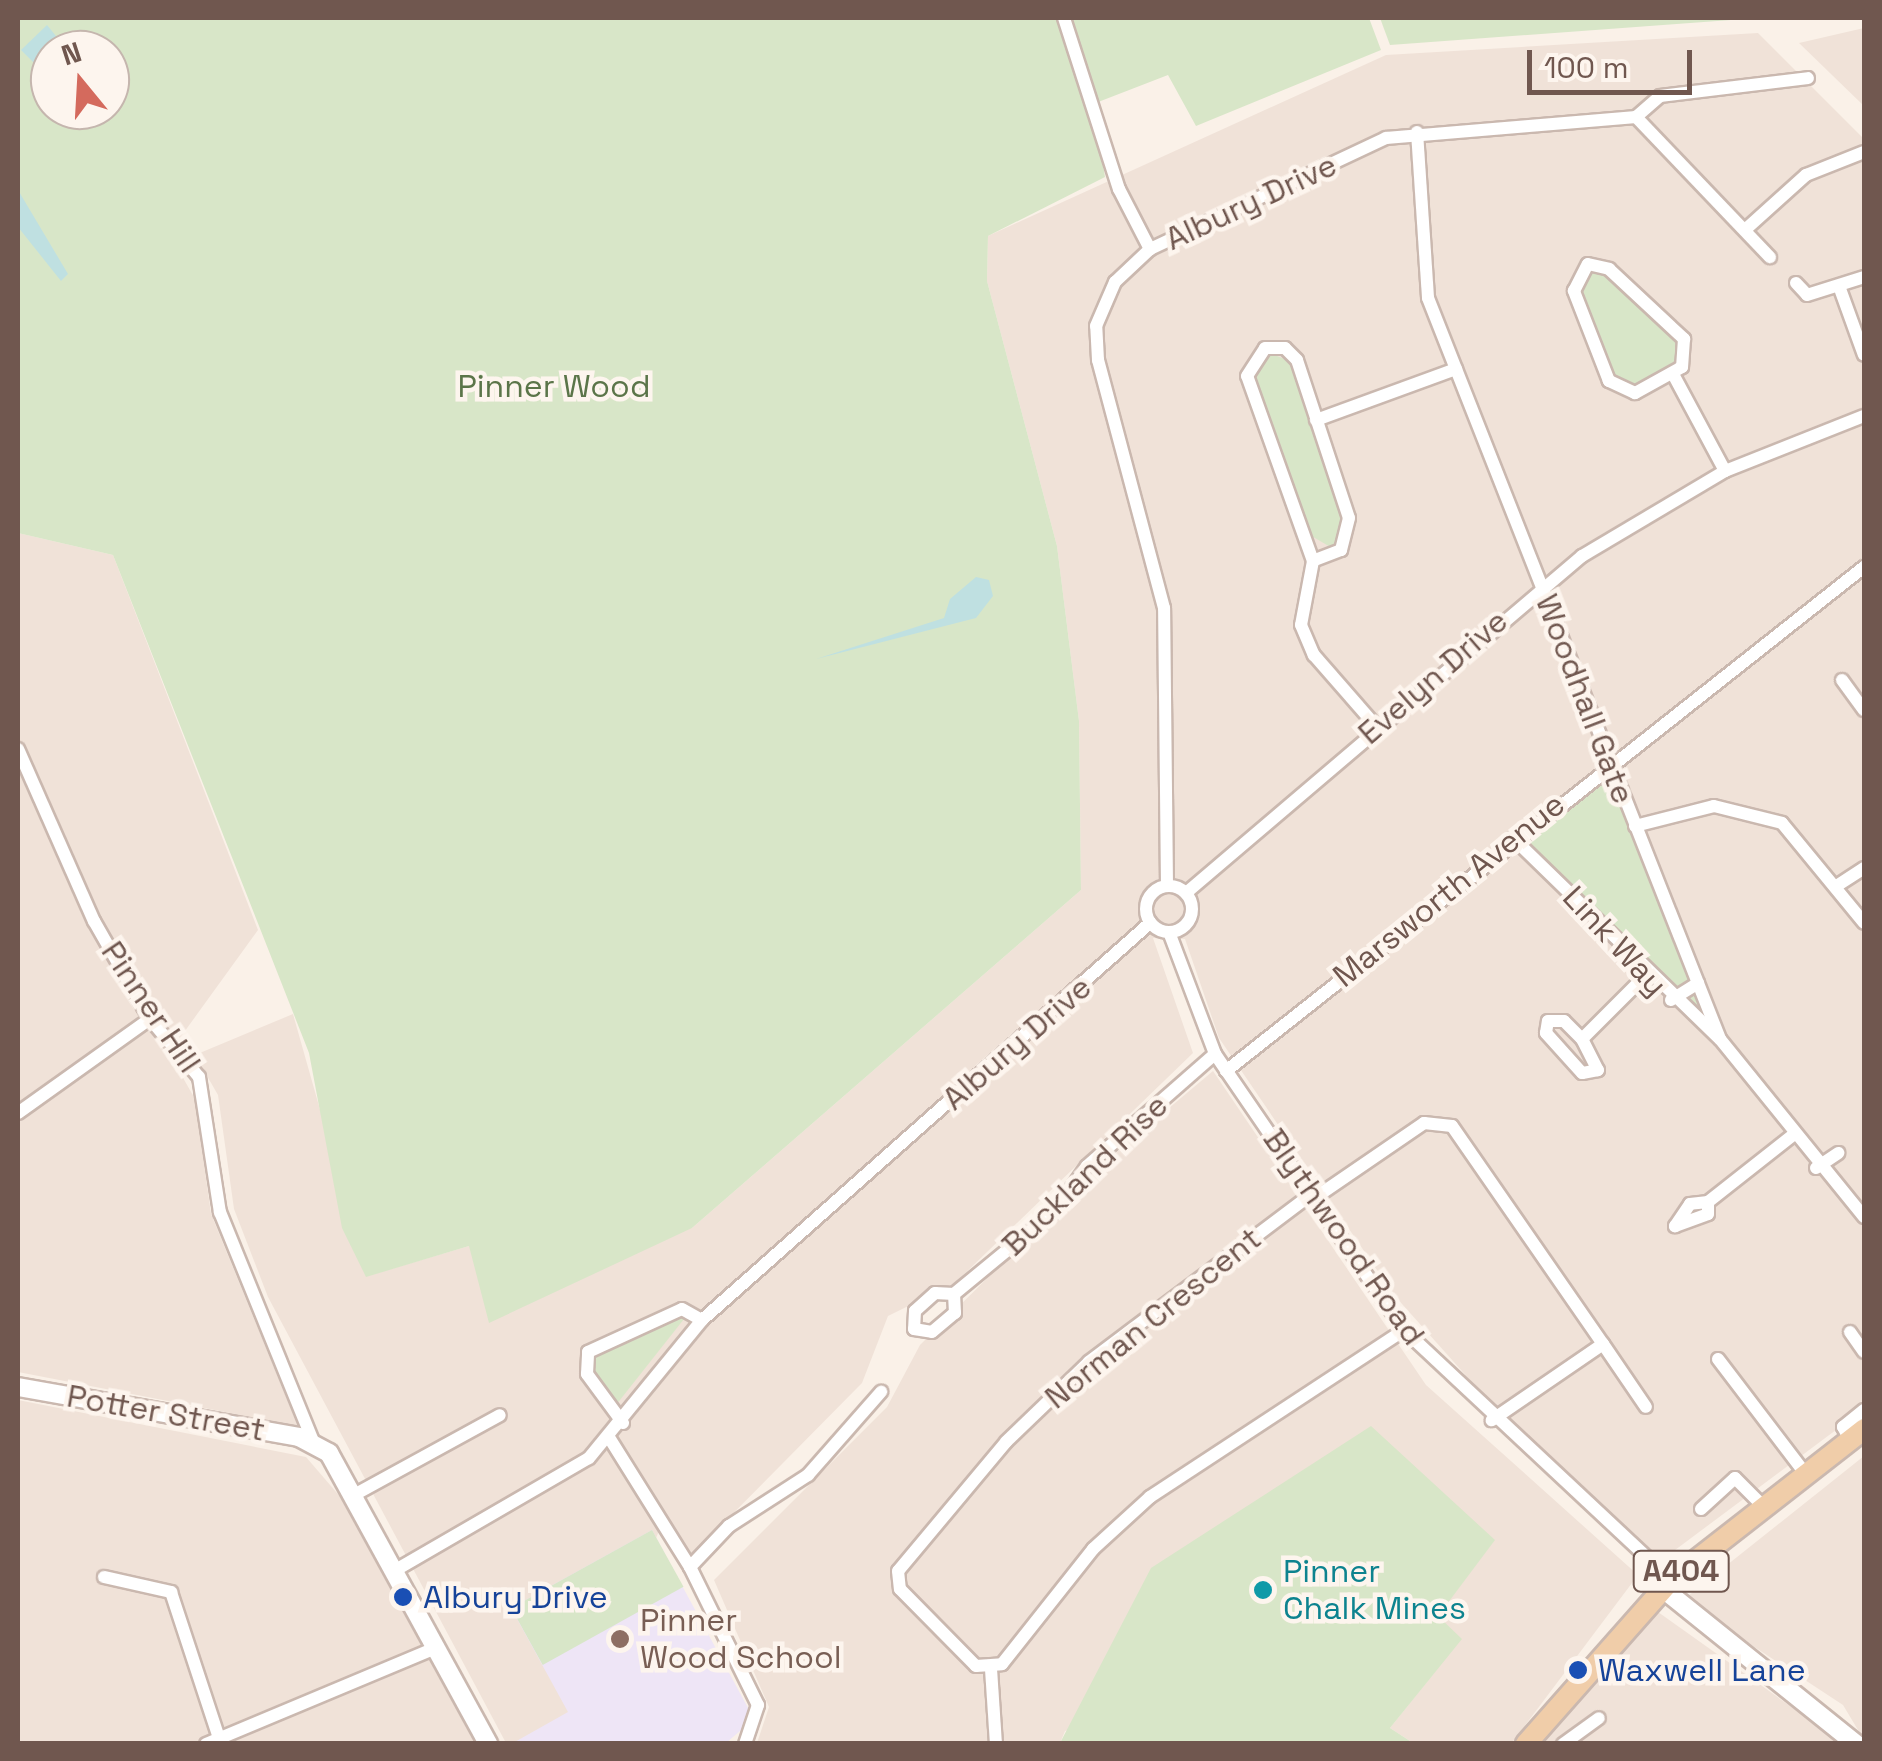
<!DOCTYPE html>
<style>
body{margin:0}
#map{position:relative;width:1882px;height:1761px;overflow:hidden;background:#faf1e8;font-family:"Space Grotesk",sans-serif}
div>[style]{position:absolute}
.residential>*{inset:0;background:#f0e2d8}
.education>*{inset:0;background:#eee5f6}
.green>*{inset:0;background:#d8e6c8;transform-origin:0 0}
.water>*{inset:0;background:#bfe0e1}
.roads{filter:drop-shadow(2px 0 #cab8af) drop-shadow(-2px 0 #cab8af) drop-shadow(0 2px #cab8af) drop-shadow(0 -2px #cab8af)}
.street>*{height:12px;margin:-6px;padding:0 6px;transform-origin:6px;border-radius:6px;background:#fff}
.street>.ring{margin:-6px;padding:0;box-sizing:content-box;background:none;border:12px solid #fff;border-radius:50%}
.secondary>*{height:18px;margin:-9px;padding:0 9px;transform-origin:9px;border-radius:9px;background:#fff}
.primary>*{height:20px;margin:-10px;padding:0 10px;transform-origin:10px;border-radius:10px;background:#f0cda9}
.dots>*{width:28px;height:28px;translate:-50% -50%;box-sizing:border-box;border:5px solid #fdf5ee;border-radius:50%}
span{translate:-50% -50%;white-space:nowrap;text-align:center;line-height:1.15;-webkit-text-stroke:9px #fdf5ee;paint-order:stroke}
.shield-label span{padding:2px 8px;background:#fdf5ee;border:2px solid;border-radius:8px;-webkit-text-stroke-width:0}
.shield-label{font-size:30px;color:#70574f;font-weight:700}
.street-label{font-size:32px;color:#70574f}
.park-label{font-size:32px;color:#5b7549}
.culture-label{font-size:32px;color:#0d838f}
.left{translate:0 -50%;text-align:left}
.transit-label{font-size:32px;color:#164399}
.education-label{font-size:32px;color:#785e54}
.frame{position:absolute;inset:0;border:20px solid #70574f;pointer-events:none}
.north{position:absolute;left:30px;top:30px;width:100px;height:100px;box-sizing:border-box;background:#fdf5ee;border:2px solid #c5b6ae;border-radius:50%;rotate:342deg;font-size:28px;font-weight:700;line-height:40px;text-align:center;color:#70574f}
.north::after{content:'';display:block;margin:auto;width:35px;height:45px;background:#d46a5d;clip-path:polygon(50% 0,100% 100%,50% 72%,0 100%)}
.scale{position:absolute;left:1527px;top:50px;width:165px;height:45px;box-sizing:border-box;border:5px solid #70574f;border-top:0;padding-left:12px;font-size:30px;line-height:35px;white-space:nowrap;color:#70574f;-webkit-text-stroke:8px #fdf5ee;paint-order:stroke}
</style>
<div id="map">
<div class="residential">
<i style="clip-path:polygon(1864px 28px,1864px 106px,1799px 43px)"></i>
<i style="clip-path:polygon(1758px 33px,1864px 139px,1864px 1409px,1663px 1559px,1562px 1483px,1394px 1295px,1219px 1038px,1185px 939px,1153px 938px,1193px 1053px,955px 1283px,888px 1316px,862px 1383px,689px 1558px,664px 1519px,587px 1704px,526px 1743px,506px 1743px,268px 1297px,234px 1209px,218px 1095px,195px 1055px,293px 1014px,367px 1276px,469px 1246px,692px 1228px,1081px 890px,1079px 721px,1057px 546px,987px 281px,988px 236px,1386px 55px)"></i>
<i style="clip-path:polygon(18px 533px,113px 555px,258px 930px,169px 1053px,195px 1099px,211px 1214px,298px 1426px,18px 1372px)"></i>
<i style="clip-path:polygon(1213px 1071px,1426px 1385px,1638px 1575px,1511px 1744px,1413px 1743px,1390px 1728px,1461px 1639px,1437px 1617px,1065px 1731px,1060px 1743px,757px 1743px,769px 1707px,714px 1580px,887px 1407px,920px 1345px,1099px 1167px)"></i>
<i style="clip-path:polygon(18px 1400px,306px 1457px,343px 1500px,481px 1743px,18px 1743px)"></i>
<i style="clip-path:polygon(1864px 1456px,1864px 1740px,1843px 1705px,1683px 1600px)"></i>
<i style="clip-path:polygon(1651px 1607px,1842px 1743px,1543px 1744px)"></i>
</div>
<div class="education">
<i style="clip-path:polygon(652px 1530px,754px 1719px,726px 1743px,513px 1743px,568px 1712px,511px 1608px)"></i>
</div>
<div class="green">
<i style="clip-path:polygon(evenodd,18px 18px,1369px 18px,1381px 50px,1196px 126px,1168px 75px,1093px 104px,1105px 177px,988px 236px,987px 281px,1057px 546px,1079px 721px,1081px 890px,692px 1228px,489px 1323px,469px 1246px,366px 1277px,342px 1228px,309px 1053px,113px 555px,18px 533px,18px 18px,50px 50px,110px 50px,110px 110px,50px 110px,50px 50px)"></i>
<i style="clip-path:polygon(1380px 18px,1758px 18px,1390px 45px)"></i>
<i style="clip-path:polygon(1604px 271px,1680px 344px,1679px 363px,1632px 388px,1616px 383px,1578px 287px,1584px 272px)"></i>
<i style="clip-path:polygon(1267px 352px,1292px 362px,1346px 525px,1332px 548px,1303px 531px,1252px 376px)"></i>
<i style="clip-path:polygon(1610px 761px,1720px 1039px,1513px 838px)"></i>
<i style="clip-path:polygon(681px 1316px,684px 1319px,616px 1405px,590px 1371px,594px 1353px)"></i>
<i style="clip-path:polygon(1371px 1426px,1495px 1540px,1438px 1616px,1462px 1639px,1390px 1728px,1413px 1743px,1060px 1743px,1151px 1568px)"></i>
<i style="left:652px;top:1530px;width:65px;height:161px;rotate:61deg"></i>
</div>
<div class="water">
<i style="clip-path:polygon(47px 25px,64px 46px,36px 65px,21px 50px)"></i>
<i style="clip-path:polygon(18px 190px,68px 274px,61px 281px,18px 227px)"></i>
<i style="clip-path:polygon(976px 577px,989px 580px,993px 596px,976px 618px,816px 659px,944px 618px,950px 599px)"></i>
</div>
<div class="roads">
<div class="street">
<i style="left:1064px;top:18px;width:180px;rotate:72.2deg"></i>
<i style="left:1119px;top:189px;width:68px;rotate:62.7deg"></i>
<i style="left:1636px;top:117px;width:32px;rotate:-41deg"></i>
<i style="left:1660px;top:96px;width:149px;rotate:-6.9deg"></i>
<i style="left:1417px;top:132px;width:166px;rotate:86.2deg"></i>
<i style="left:1428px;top:298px;width:796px;rotate:68.49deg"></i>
<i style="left:1720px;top:1039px;width:229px;rotate:51deg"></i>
<i style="left:1746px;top:229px;width:81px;rotate:-42deg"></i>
<i style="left:1806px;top:175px;width:62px;rotate:-21.6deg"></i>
<i style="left:1588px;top:264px;width:22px;rotate:13deg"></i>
<i style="left:1609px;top:269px;width:103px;rotate:43deg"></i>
<i style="left:1684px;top:339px;width:28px;rotate:94deg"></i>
<i style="left:1682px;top:367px;width:54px;rotate:151deg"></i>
<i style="left:1635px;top:393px;width:29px;rotate:-155deg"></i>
<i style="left:1609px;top:381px;width:97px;rotate:-111.3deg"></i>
<i style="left:1574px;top:291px;width:30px;rotate:-63deg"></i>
<i style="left:1796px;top:283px;width:16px;rotate:47deg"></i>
<i style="left:1807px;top:295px;width:60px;rotate:-17.5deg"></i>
<i style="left:1839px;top:286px;width:73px;rotate:70.1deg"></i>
<i style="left:1265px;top:348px;width:20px"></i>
<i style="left:1285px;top:348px;width:17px;rotate:45deg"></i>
<i style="left:1297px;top:360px;width:166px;rotate:71.8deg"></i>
<i style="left:1349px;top:518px;width:33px;rotate:104deg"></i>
<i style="left:1341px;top:550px;width:30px;rotate:159deg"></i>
<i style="left:1313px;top:561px;width:196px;rotate:-109.6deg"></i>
<i style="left:1247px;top:376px;width:33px;rotate:-57deg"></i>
<i style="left:1673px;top:374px;width:110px;rotate:61.8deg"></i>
<i style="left:1316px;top:420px;width:149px;rotate:-20deg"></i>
<i style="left:1313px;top:561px;width:65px;rotate:100.6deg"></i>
<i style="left:1301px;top:625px;width:33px;rotate:67deg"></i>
<i style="left:1314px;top:655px;width:94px;rotate:48.9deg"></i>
<i style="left:1842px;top:680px;width:37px;rotate:54deg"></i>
<i style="left:18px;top:749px;width:188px;rotate:66.2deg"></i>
<i style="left:94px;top:921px;width:113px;rotate:60.3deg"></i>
<i style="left:150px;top:1019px;width:76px;rotate:49.8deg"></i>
<i style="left:199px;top:1077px;width:137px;rotate:81.2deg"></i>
<i style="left:220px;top:1212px;width:247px;rotate:67.9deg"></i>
<i style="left:1635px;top:826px;width:81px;rotate:-14.2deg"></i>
<i style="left:1714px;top:806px;width:70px;rotate:14deg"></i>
<i style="left:1782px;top:823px;width:129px;rotate:50.6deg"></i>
<i style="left:1513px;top:838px;width:289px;rotate:44.2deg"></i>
<i style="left:1838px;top:885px;width:31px;rotate:-33deg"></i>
<i class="ring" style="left:1146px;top:886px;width:34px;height:34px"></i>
<i style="left:1167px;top:886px;width:278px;rotate:-90.6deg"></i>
<i style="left:1164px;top:608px;width:257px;rotate:-104.9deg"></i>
<i style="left:1098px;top:360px;width:34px;rotate:-93deg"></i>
<i style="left:1096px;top:326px;width:48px;rotate:-66.6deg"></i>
<i style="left:1115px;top:282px;width:48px;rotate:-43.3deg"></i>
<i style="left:1150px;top:249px;width:261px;rotate:-25.2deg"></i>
<i style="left:1386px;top:138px;width:251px;rotate:-4.8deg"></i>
<i style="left:1636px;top:117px;width:194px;rotate:46.3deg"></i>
<i style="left:1186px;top:893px;width:520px;rotate:-40.4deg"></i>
<i style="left:1582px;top:556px;width:166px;rotate:-30.7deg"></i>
<i style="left:1725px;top:471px;width:149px;rotate:-21.6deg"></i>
<i style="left:1169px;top:932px;width:130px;rotate:69.3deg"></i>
<i style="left:1215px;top:1054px;width:335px;rotate:55.6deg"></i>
<i style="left:1404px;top:1330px;width:366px;rotate:43.1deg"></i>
<i style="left:1671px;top:1000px;width:32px;rotate:-32deg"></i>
<i style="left:1548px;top:1021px;width:16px"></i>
<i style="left:1564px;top:1021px;width:25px;rotate:45deg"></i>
<i style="left:1582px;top:1039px;width:35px;rotate:63deg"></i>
<i style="left:1598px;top:1070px;width:16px;rotate:169deg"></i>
<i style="left:1582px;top:1073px;width:54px;rotate:-132deg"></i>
<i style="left:1546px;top:1033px;width:12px;rotate:-81deg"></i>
<i style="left:1582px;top:1039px;width:93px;rotate:-45deg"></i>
<i style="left:1226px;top:1071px;width:813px;rotate:-38.31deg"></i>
<i style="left:18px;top:1113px;width:162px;rotate:-35.5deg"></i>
<i style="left:1816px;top:1168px;width:27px;rotate:-34deg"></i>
<i style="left:1313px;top:1193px;width:281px;rotate:143deg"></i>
<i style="left:1089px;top:1362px;width:115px;rotate:136.1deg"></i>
<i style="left:1006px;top:1442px;width:168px;rotate:129.9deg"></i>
<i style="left:898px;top:1571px;width:18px;rotate:84deg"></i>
<i style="left:900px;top:1589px;width:108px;rotate:45.4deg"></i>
<i style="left:976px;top:1666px;width:26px;rotate:-4deg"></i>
<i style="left:1002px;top:1664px;width:147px;rotate:-51.6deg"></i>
<i style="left:1093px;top:1549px;width:77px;rotate:-42.4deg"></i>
<i style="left:1150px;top:1497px;width:304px;rotate:-33.3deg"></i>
<i style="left:1316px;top:1197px;width:131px;rotate:-34.4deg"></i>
<i style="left:1424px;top:1123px;width:28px;rotate:6deg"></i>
<i style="left:1452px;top:1126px;width:265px;rotate:55.3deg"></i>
<i style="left:1603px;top:1344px;width:135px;rotate:145.6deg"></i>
<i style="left:1708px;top:1202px;width:18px;rotate:174deg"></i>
<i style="left:1690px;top:1204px;width:27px;rotate:124deg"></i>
<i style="left:1675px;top:1226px;width:35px;rotate:-20deg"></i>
<i style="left:1708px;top:1214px;width:12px;rotate:-90deg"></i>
<i style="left:1708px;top:1202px;width:107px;rotate:-38.2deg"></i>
<i style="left:954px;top:1294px;width:19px;rotate:-177deg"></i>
<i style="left:935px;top:1293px;width:27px;rotate:138deg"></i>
<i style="left:915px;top:1311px;width:18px;rotate:93deg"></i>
<i style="left:914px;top:1329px;width:18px;rotate:9deg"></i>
<i style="left:932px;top:1332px;width:30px;rotate:-40deg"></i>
<i style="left:955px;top:1313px;width:19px;rotate:-93deg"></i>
<i style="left:954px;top:1294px;width:134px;rotate:-39.5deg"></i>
<i style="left:1057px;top:1209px;width:52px;rotate:-55.1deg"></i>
<i style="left:1087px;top:1166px;width:170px;rotate:-41.2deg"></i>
<i style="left:1850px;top:1332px;width:24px;rotate:55deg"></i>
<i style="left:1603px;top:1344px;width:76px;rotate:55.7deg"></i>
<i style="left:1718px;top:1359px;width:143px;rotate:52.7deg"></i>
<i style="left:623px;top:1423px;width:61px;rotate:-126.3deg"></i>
<i style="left:587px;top:1374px;width:22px;rotate:-87deg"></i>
<i style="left:588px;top:1352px;width:103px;rotate:-24.6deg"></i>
<i style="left:682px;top:1309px;width:23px;rotate:29deg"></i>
<i style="left:610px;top:1439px;width:151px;rotate:58deg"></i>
<i style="left:690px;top:1567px;width:154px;rotate:63.8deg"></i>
<i style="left:758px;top:1705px;width:41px;rotate:108.4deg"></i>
<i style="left:1850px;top:1440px;width:15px;rotate:-118deg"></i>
<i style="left:1843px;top:1427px;width:27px;rotate:-39deg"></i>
<i style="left:354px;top:1495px;width:166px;rotate:-28.7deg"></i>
<i style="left:1701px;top:1509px;width:46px;rotate:-42.4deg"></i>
<i style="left:1735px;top:1478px;width:37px;rotate:45deg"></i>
<i style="left:690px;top:1567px;width:57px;rotate:-46.4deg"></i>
<i style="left:729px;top:1526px;width:94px;rotate:-32.8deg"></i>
<i style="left:808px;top:1475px;width:111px;rotate:-48.7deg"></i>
<i style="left:394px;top:1571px;width:225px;rotate:-30.1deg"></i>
<i style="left:589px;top:1458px;width:178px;rotate:-50.7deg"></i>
<i style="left:702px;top:1320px;width:599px;rotate:-41.55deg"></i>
<i style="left:104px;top:1577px;width:69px;rotate:12.6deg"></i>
<i style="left:171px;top:1592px;width:154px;rotate:71.8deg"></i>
<i style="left:991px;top:1669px;width:75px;rotate:86.2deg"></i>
<i style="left:206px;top:1744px;width:249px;rotate:-22.7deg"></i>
<i style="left:1563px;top:1744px;width:44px;rotate:-35.8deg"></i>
</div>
<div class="secondary">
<i style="left:18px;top:1387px;width:285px;rotate:10.1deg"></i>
<i style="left:299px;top:1437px;width:34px;rotate:28deg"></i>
<i style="left:329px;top:1453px;width:332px;rotate:61.3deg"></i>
<i style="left:1662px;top:1588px;width:249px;rotate:38.8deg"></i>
</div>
<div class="primary">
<i style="left:1526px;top:1744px;width:219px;rotate:-48.5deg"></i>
<i style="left:1671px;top:1580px;width:245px;rotate:-38deg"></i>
</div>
</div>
<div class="dots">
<i style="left:1263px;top:1590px;background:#0f9aa8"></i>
<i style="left:403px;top:1597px;background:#1a4fb4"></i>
<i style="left:620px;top:1639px;background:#8d6e63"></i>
<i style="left:1578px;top:1670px;background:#1a4fb4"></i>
</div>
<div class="shield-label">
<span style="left:1681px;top:1571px">A404</span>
</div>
<div class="street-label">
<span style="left:1251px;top:202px;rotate:-25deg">Albury Drive</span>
<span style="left:1433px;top:677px;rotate:-41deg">Evelyn Drive</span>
<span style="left:1585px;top:699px;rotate:69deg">Woodhall Gate</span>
<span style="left:1449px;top:890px;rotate:-39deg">Marsworth Avenue</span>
<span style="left:1615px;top:941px;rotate:47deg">Link Way</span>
<span style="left:151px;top:1007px;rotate:56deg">Pinner Hill</span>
<span style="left:1017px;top:1043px;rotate:-41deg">Albury Drive</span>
<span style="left:1085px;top:1175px;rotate:-44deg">Buckland Rise</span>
<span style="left:1344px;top:1237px;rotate:55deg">Blythwood Road</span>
<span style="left:1153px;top:1318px;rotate:-39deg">Norman Crescent</span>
<span style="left:166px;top:1413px;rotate:10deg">Potter Street</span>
</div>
<div class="park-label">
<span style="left:554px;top:386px">Pinner Wood</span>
</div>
<div class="culture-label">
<span class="left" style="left:1283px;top:1590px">Pinner<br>Chalk Mines</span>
</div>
<div class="transit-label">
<span class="left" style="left:423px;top:1597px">Albury Drive</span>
<span class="left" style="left:1598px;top:1670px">Waxwell Lane</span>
</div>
<div class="education-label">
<span class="left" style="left:640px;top:1639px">Pinner<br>Wood School</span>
</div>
<div class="frame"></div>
<div class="north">N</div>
<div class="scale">100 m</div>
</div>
